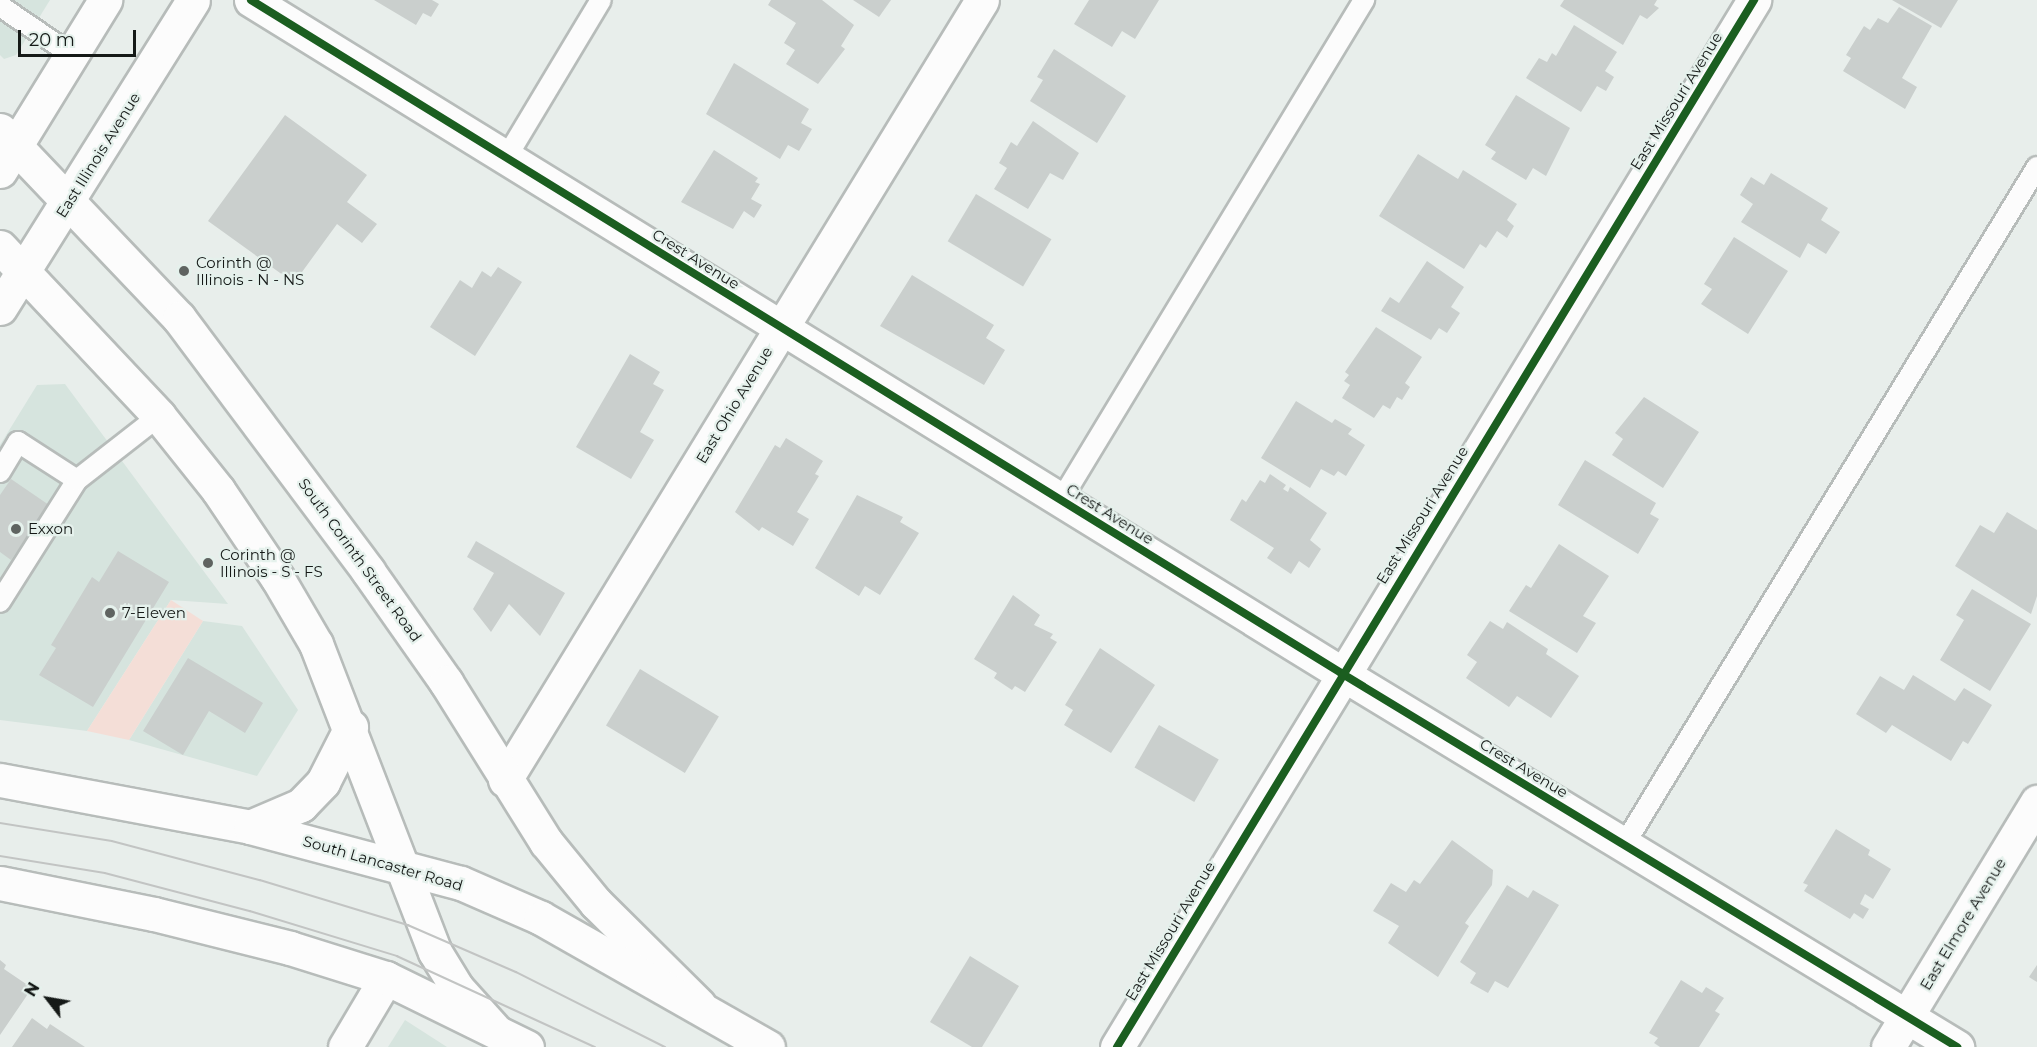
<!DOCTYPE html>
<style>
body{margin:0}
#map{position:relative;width:2037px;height:1047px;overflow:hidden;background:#e8eeeb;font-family:Montserrat,sans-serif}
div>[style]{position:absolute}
.built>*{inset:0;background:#d6e4de}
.green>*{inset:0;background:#f4ded7}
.building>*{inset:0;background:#cacfcd;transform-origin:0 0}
.roads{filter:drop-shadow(2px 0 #b7bcba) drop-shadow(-2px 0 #b7bcba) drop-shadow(0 2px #b7bcba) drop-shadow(0 -2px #b7bcba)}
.lane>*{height:20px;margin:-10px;padding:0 10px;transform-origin:10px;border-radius:10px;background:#fcfcfc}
.street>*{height:33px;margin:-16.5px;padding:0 16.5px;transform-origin:16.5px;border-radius:16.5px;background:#fcfcfc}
.secondary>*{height:33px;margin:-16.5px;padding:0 16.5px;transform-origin:16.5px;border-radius:16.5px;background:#fcfcfc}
.tram>*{height:1.5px;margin:-0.75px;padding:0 0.75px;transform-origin:0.75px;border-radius:0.75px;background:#c2c4c3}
.cycleway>*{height:8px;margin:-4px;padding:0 4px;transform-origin:4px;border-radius:4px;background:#1b5e20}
.dots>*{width:16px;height:16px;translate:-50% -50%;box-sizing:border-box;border:3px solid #e5f1ec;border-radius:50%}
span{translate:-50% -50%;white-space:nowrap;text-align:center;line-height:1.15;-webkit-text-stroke:4.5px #e5f1ec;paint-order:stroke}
.street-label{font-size:15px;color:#151917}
.poi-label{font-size:15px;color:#151917}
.left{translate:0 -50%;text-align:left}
.north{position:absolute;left:18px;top:969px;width:60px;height:60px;-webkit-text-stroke:4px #e5f1ec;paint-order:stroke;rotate:301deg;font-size:16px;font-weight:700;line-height:24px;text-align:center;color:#151917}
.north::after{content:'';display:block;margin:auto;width:21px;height:27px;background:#151917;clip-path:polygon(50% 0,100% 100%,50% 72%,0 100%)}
.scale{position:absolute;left:18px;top:30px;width:118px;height:27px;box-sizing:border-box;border:3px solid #151917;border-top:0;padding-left:8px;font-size:18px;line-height:21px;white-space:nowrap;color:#151917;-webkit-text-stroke:4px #e5f1ec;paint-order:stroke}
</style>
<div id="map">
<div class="built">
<i style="clip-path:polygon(0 0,50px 0,16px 55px,4px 59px,0 55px)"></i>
<i style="clip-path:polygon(65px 384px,228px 604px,171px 600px,87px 731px,0 720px,0 445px,37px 385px)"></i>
<i style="clip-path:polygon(203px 621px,242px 626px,298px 710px,257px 776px,129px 740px)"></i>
<i style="clip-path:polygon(405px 1020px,447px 1047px,388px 1047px)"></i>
</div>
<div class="green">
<i style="clip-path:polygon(171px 600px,203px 621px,129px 740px,87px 731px)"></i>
</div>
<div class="building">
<i style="clip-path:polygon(374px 0,432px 0,439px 4px,431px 17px,423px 13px,416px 25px)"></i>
<i style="clip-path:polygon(771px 0,822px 0,854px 25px,841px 46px,845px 49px,818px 84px,786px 64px,795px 50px,784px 43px,796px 23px,768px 5px)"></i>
<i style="clip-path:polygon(853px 0,891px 0,879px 17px)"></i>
<i style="clip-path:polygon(1089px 0,1159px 0,1135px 39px,1122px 31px,1112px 47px,1074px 24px)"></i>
<i style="clip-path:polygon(1564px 0,1657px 0,1654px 5px,1659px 8px,1647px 19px,1640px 15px,1623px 45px,1560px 6px)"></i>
<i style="clip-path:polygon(1892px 0,1958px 0,1941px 28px)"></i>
<i style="clip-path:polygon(1899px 7px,1932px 26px,1902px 78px,1917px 87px,1905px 109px,1843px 71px,1851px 58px,1846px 55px,1864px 26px,1870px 30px,1878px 18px,1888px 23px)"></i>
<i style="clip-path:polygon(1574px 25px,1617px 52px,1605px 71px,1614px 77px,1606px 91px,1597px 86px,1581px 112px,1526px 78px,1539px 58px,1547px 62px,1552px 53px,1556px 56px)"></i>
<i style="clip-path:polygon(1054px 49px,1126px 96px,1097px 143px,1030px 101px,1043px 80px,1037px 77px)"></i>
<i style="clip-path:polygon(734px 63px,809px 109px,801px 123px,812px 129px,799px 151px,788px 145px,780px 159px,706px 114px)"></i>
<i style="clip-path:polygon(1516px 95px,1570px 128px,1546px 176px,1533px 168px,1526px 180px,1491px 159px,1496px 152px,1485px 145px)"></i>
<i style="clip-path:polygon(285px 115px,367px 175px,347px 202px,377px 224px,362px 243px,337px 224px,294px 283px,208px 221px)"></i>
<i style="clip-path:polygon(1033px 121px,1079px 153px,1063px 180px,1050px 173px,1028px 209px,994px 189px,1007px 168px,999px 163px,1011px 142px,1017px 146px)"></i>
<i style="clip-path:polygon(714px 150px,758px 178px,755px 182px,760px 184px,751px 199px,762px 205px,754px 218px,744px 211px,733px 229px,681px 202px)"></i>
<i style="clip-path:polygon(1418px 154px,1458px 179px,1463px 170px,1517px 204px,1507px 220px,1514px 226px,1507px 238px,1497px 231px,1486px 248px,1480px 244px,1464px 269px,1379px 216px)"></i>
<i style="clip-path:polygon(1771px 173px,1828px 208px,1821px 220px,1840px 232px,1826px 254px,1808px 243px,1800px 258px,1741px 222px,1753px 204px,1740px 195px,1751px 177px,1764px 185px)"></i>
<i style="left:976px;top:194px;width:88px;height:55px;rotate:31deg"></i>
<i style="clip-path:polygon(1734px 237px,1788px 271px,1748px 334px,1701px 304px,1712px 289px,1704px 284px)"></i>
<i style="clip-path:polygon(1427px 261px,1464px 287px,1451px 307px,1460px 313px,1447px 333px,1439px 328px,1431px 340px,1381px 311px,1390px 297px,1399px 303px)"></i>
<i style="clip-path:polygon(498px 267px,522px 282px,475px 356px,430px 327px,460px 280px,472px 288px,482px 271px,491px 277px)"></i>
<i style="clip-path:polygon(912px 275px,994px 325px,986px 338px,1005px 350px,984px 385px,880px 326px)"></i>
<i style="clip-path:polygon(1376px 327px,1422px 357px,1405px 383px,1410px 387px,1402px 400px,1397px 397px,1390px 409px,1383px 405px,1374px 418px,1342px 398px,1350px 385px,1344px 381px,1349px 375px,1345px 372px)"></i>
<i style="clip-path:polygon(630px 354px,660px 372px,653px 384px,664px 390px,640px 432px,654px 440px,631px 479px,576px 447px)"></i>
<i style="clip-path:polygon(1644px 397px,1699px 432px,1663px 488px,1612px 455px,1623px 439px,1615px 433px)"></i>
<i style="clip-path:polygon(1296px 401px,1332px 423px,1335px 419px,1352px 429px,1348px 434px,1365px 445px,1346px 476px,1338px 471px,1334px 476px,1321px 469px,1310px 488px,1261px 458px)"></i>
<i style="clip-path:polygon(786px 438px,823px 461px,815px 474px,819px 476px,797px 512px,809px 519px,793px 546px,762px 527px,759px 531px,735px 512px,775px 445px,780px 448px)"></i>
<i style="clip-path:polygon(1585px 460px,1656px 503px,1650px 514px,1659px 519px,1638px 554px,1558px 505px)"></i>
<i style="clip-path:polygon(1270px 474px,1286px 485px,1283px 489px,1288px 492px,1290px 487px,1327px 513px,1310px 540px,1321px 549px,1309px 568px,1299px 561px,1291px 574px,1267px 558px,1274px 548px,1230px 520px,1242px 499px,1246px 502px,1260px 480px,1265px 483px)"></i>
<i style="clip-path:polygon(11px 479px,49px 505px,11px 560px,0 552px,0 495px)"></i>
<i style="clip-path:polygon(857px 495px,903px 517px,900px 522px,919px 533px,880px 595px,865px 586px,859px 596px,815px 568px)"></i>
<i style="clip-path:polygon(2007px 512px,2037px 530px,2037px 596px,2031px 614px,1955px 566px,1980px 525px,1994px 533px)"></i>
<i style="clip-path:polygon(476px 541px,565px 593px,540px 636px,509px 604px,491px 632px,473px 609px,494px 573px,467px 557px)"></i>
<i style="clip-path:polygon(1559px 544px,1609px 576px,1583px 616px,1596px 623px,1577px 653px,1509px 611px,1526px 585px,1531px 588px)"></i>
<i style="clip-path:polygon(118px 551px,169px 582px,93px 707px,39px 675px,56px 648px,51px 645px,92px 577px,99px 582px)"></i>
<i style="clip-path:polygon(1972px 589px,2031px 624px,1990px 691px,1940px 660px,1964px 620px,1956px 615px)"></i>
<i style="clip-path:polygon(1013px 595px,1040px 615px,1034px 625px,1053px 634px,1050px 638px,1057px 642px,1025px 692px,1015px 686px,1012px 690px,994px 678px,997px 673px,974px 659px)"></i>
<i style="clip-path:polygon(1490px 621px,1503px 629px,1507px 622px,1548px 649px,1546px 654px,1579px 676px,1551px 718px,1517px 696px,1509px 707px,1466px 678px,1477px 662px,1467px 655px)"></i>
<i style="clip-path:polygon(1100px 648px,1155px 685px,1111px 753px,1064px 725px,1073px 710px,1065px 705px)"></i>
<i style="clip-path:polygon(188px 658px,263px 703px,245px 733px,209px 711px,183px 755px,143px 731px)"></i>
<i style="left:640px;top:669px;width:92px;height:66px;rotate:31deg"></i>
<i style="clip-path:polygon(1913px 675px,1955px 701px,1964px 688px,1992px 705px,1968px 744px,1963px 741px,1951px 761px,1892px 725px,1886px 733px,1856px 714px,1880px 676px,1904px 690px)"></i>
<i style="left:1159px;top:725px;width:69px;height:49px;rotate:30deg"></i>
<i style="clip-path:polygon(1836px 829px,1870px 850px,1868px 855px,1891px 869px,1873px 899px,1865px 894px,1860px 904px,1869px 909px,1863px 919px,1854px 913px,1850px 919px,1804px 891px,1808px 885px,1803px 883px)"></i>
<i style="clip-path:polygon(1452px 840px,1493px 870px,1492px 885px,1465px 923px,1469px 926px,1438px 977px,1388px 943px,1399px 926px,1373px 911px,1391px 883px,1406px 892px,1414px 880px,1420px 884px)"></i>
<i style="clip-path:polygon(1507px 885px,1528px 898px,1533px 890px,1559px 905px,1508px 988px,1495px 981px,1488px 993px,1470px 983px,1476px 973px,1460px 962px)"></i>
<i style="clip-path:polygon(970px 956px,1019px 986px,982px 1047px,972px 1047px,930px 1022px)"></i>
<i style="clip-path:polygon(0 960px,6px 965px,4px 969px,32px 988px,0 1035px)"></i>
<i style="clip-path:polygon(2037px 965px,2037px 982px,2029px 977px)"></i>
<i style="clip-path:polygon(1681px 980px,1702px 993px,1706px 987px,1724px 998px,1715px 1011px,1720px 1014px,1699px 1047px,1660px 1047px,1654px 1043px,1658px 1038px,1649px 1033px)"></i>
<i style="clip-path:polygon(32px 1018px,47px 1029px,50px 1024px,85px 1047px,12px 1047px)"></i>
</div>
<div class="roads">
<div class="lane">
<i style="left:0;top:6px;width:87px;rotate:34.2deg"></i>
<i style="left:506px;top:158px;width:184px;rotate:-59deg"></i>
<i style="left:0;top:472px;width:35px;rotate:-59deg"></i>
<i style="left:18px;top:442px;width:70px;rotate:32.8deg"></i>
<i style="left:77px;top:480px;width:144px;rotate:122.3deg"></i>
<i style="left:77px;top:480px;width:104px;rotate:-38deg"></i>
<i style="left:1061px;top:500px;width:585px;rotate:-58.78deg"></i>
<i style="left:1624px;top:845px;width:794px;rotate:-58.65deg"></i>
</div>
<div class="street">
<i style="left:251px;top:0;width:1281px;rotate:31.69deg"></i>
<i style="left:1341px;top:673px;width:721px;rotate:31.26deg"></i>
<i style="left:505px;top:780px;width:914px;rotate:-58.55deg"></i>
<i style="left:345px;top:1047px;width:80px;rotate:-59.3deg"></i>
<i style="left:1117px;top:1047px;width:1226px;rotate:-58.68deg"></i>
<i style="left:1888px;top:1047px;width:287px;rotate:-58.7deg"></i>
</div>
<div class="secondary">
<i style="left:0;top:130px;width:260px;rotate:46.4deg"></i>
<i style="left:179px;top:318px;width:316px;rotate:53.2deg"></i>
<i style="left:368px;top:571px;width:136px;rotate:54.9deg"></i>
<i style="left:446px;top:682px;width:189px;rotate:58deg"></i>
<i style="left:546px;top:842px;width:79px;rotate:50.7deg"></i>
<i style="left:596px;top:903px;width:145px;rotate:44.7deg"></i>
<i style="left:0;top:171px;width:201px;rotate:-58.4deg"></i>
<i style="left:0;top:247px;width:232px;rotate:46.7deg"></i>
<i style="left:159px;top:416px;width:95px;rotate:51.4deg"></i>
<i style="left:218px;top:490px;width:107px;rotate:56deg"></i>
<i style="left:278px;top:579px;width:75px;rotate:59.7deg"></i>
<i style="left:316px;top:644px;width:330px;rotate:68.9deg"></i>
<i style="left:435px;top:952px;width:42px;rotate:58.6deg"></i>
<i style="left:457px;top:988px;width:54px;rotate:48deg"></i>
<i style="left:0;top:308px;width:363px;rotate:-57.9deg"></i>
<i style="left:0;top:780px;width:254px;rotate:10.6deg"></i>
<i style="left:250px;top:827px;width:218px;rotate:14.9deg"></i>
<i style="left:461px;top:883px;width:87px;rotate:23.6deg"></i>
<i style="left:541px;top:918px;width:261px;rotate:29.6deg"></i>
<i style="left:250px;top:827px;width:56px;rotate:-23.3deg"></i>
<i style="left:301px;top:805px;width:32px;rotate:-46deg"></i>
<i style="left:323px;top:782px;width:62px;rotate:-63deg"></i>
<i style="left:0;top:883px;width:157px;rotate:11.4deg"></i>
<i style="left:154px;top:914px;width:140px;rotate:14deg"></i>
<i style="left:290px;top:948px;width:101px;rotate:17.4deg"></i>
<i style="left:386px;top:978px;width:157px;rotate:26.1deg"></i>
</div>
</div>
<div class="tram">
<i style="left:0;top:823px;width:113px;rotate:9.1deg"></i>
<i style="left:112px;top:841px;width:153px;rotate:14.8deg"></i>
<i style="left:260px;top:880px;width:155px;rotate:16.9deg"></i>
<i style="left:408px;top:925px;width:118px;rotate:23.5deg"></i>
<i style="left:516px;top:972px;width:167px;rotate:26.7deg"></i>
<i style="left:0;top:856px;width:106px;rotate:9.2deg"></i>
<i style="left:105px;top:873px;width:150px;rotate:14.7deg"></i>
<i style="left:250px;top:911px;width:154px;rotate:17deg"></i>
<i style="left:397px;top:956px;width:218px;rotate:24.7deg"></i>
</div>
<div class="cycleway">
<i style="left:251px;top:0;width:1281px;rotate:31.69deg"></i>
<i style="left:1341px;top:673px;width:721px;rotate:31.26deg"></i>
<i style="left:1117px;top:1047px;width:1226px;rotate:-58.68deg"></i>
</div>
<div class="dots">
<i style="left:184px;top:271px;background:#5f6461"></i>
<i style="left:16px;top:529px;background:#5f6461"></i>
<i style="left:208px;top:563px;background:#5f6461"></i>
<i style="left:110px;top:613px;background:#5f6461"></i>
</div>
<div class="street-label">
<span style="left:1676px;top:101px;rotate:-58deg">East Missouri Avenue</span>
<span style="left:98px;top:155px;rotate:-58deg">East Illinois Avenue</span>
<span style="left:696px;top:259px;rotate:32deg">Crest Avenue</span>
<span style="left:734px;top:405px;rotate:-59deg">East Ohio Avenue</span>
<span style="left:1110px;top:514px;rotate:32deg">Crest Avenue</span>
<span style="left:1422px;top:515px;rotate:-58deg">East Missouri Avenue</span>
<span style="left:360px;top:560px;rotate:54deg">South Corinth Street Road</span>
<span style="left:1524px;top:768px;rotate:31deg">Crest Avenue</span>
<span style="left:383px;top:863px;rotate:16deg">South Lancaster Road</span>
<span style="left:1963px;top:924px;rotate:-59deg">East Elmore Avenue</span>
<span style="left:1170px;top:931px;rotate:-59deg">East Missouri Avenue</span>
</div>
<div class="poi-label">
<span class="left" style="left:196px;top:271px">Corinth @<br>Illinois - N - NS</span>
<span class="left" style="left:28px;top:529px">Exxon</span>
<span class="left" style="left:220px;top:563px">Corinth @<br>Illinois - S - FS</span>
<span class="left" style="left:122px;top:613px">7-Eleven</span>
</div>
<div class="north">N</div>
<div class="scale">20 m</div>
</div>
